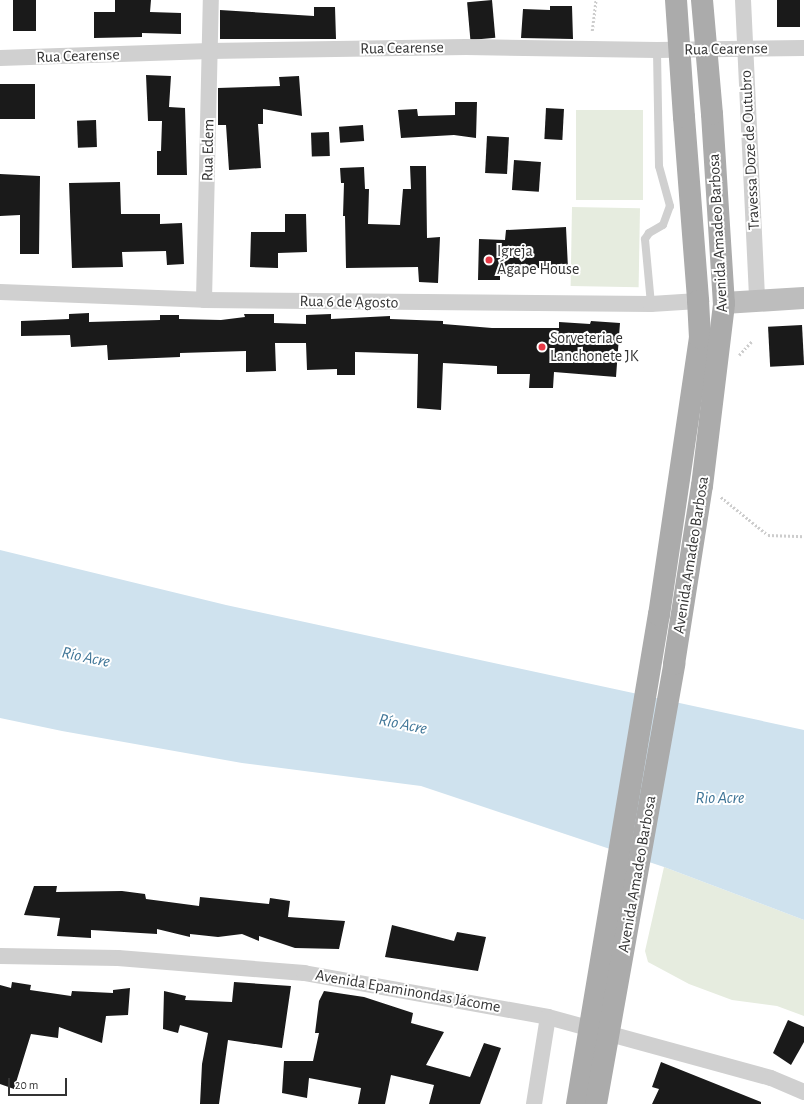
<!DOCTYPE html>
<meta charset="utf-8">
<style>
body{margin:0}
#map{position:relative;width:804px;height:1104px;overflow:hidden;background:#fff;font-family:"Alegreya Sans",sans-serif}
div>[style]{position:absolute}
.green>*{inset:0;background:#e6ecdf;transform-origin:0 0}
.water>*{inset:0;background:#cfe2ee}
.building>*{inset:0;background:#1a1a1a;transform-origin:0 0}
.path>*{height:2.5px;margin-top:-1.25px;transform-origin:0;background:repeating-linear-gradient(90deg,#cdcdcd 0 2px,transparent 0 4px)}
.lane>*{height:8px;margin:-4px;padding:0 4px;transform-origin:4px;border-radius:4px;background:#d0d0d0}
.street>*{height:16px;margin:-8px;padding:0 8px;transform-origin:8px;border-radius:8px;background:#d0d0d0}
.secondary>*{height:22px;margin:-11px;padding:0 11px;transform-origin:11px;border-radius:11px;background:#bdbdbd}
.primary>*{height:22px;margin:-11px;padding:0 11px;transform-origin:11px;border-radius:11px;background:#ababab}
.primary-bridge>*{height:22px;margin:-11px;padding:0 11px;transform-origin:11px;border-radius:11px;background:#ababab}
.dots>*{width:11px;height:11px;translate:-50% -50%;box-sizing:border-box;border:2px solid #fff;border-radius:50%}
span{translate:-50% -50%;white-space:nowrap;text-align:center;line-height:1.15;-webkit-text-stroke:4px #fff;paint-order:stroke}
.street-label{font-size:16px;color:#333}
.poi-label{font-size:16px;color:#333}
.left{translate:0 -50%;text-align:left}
.water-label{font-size:17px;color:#3f7597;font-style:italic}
.scale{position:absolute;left:8px;top:1078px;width:59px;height:18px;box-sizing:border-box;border:2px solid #333;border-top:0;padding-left:5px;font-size:12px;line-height:14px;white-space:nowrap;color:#333;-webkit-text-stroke:3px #fff;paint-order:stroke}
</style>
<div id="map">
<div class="green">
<i style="left:576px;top:110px;width:67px;height:90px"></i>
<i style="left:572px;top:207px;width:68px;height:79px;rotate:1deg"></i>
<i style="clip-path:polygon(664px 867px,804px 920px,804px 1016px,777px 1006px,732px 1000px,689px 984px,648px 962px,645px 951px)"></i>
</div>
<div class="water">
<i style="clip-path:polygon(0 550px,226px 605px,804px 730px,804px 920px,664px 867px,421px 786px,242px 763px,62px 731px,0 718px)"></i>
</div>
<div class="building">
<i style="left:13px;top:0;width:23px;height:31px"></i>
<i style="clip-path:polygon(115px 0,151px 0,150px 12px,181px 13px,181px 34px,142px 33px,142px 37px,94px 38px,94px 12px,115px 12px)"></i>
<i style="left:492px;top:0;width:38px;height:25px;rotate:85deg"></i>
<i style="left:777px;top:0;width:23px;height:27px"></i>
<i style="clip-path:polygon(550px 6px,572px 6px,573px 39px,521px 38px,523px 9px,550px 10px)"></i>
<i style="clip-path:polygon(314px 7px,335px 7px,336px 39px,220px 39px,220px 10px,314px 16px)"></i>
<i style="clip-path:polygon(146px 75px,171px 76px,169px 107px,185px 108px,187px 175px,157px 175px,157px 151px,161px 151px,162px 121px,148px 121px)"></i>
<i style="clip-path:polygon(299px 76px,302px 116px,263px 109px,263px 124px,258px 124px,261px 168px,229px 170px,226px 125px,218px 125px,218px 88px,280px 86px,279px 77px)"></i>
<i style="left:35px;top:84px;width:35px;height:35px;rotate:90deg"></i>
<i style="clip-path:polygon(455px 102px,477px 102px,476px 138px,454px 135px,401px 138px,398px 110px,417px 109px,418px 116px,455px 115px)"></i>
<i style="left:546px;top:108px;width:18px;height:31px;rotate:3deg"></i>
<i style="left:96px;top:120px;width:27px;height:19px;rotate:88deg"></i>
<i style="left:363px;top:125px;width:16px;height:24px;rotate:86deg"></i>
<i style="left:329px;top:132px;width:24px;height:18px;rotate:88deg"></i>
<i style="left:487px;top:136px;width:22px;height:37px;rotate:3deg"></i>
<i style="left:514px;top:160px;width:27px;height:30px;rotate:4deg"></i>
<i style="clip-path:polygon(410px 166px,426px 166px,427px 238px,440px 237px,438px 283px,419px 282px,418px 267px,346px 268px,345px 216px,343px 216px,344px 183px,341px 183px,340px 168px,364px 167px,365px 189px,369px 189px,368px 224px,400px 225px,403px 189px,411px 189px)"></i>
<i style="clip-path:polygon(0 174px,40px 176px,39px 254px,20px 254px,20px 215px,0 216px)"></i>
<i style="clip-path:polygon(120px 182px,121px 214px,160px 214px,160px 224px,182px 223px,184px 264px,167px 265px,166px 251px,122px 252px,123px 267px,72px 268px,69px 183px)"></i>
<i style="clip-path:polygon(285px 214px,306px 214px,307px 252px,278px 253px,278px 268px,250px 267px,251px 232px,285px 232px)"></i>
<i style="clip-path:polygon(566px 227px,568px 268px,533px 268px,533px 272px,500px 274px,500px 280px,478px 280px,479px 239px,505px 240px,506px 230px)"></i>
<i style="clip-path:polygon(89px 313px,89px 322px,160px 320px,160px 315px,179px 315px,179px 319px,221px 320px,245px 317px,244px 314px,274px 314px,274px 323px,306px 324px,306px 315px,331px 314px,331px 319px,390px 316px,390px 319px,443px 321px,443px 324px,492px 328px,559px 328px,559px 322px,590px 324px,591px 321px,620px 323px,616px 377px,554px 372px,553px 388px,529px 388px,530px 374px,497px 374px,497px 366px,443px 363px,441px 410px,417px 408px,418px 354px,355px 352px,355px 375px,337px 375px,337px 369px,307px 370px,306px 343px,275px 343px,276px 371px,246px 372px,246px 351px,180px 353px,180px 357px,108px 360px,107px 345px,71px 347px,70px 335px,21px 336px,21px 321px,69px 319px,69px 314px)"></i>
<i style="left:802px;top:325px;width:40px;height:34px;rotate:87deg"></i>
<i style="clip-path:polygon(34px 886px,57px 886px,56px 892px,122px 891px,145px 894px,146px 899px,199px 906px,200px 897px,269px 904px,270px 898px,290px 901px,288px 917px,345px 921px,339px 949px,295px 948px,259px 936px,259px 941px,242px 934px,218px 937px,190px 934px,190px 937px,157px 929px,157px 934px,91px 930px,91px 938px,57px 936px,60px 918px,24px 915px)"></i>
<i style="clip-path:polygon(392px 925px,454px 941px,457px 932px,486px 937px,478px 971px,385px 957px)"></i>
<i style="clip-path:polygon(12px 982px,31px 985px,30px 990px,71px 996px,72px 991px,113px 993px,113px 990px,130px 988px,128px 1015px,106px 1016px,102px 1043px,59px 1027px,58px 1038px,31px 1034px,14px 1089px,0 1084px,0 985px,11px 988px)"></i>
<i style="clip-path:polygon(234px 982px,291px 986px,282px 1048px,228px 1040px,219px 1104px,200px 1104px,202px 1064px,208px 1033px,180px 1025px,178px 1033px,163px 1029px,164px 991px,186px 996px,185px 1000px,232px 1002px)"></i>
<i style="clip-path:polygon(324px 991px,364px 997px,413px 1013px,411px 1023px,444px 1032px,426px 1065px,470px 1077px,484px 1043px,501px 1048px,480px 1104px,429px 1104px,434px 1085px,391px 1075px,385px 1104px,358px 1104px,361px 1088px,309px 1078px,307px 1098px,282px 1093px,284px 1061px,313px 1061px,319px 1033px,315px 1033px,319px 1001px)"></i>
<i style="clip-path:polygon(788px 1020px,804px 1027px,804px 1042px,791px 1065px,773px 1053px)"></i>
<i style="clip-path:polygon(661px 1062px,761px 1102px,761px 1104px,652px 1104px,659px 1089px,652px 1087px)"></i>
</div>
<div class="path">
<i style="left:592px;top:31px;width:31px;rotate:-83deg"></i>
<i style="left:739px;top:355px;width:19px;rotate:-47deg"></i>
<i style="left:721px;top:497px;width:60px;rotate:39deg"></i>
<i style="left:768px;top:535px;width:36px;rotate:2deg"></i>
</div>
<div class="lane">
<i style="left:651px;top:304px;width:65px;rotate:-95.3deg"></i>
<i style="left:645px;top:239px;width:7px;rotate:-56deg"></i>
<i style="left:649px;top:233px;width:16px;rotate:-30deg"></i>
<i style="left:663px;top:225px;width:20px;rotate:-70deg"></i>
<i style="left:670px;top:206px;width:41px;rotate:-105.4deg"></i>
<i style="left:659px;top:166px;width:116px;rotate:-91deg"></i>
</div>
<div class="street">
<i style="left:743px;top:0;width:300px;rotate:87.3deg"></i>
<i style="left:0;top:58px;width:210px;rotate:-1.9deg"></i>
<i style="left:210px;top:51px;width:256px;rotate:-0.9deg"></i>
<i style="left:466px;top:47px;width:191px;rotate:0.9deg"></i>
<i style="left:657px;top:50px;width:147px;rotate:-0.8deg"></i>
<i style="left:0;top:292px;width:204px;rotate:2.2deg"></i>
<i style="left:204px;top:300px;width:447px;rotate:0.5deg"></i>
<i style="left:651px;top:304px;width:47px;rotate:-3.7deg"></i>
<i style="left:204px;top:300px;width:300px;rotate:-88.7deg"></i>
<i style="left:0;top:956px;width:118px;rotate:1deg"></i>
<i style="left:118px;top:958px;width:187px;rotate:4.6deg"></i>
<i style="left:304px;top:973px;width:248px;rotate:10.2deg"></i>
<i style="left:548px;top:1017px;width:231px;rotate:15.3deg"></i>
<i style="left:771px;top:1078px;width:36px;rotate:23deg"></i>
<i style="left:534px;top:1104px;width:88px;rotate:-80.9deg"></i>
</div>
<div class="secondary">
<i style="left:724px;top:303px;width:80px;rotate:-3.6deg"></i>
</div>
<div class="primary">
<i style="left:712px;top:114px;width:189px;rotate:86.4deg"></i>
<i style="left:684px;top:117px;width:185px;rotate:85.6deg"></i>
</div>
<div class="primary-bridge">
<i style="left:676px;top:0;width:117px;rotate:86.1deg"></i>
<i style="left:702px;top:0;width:114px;rotate:85deg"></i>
<i style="left:577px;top:1104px;width:496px;rotate:-80.5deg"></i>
<i style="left:659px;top:615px;width:280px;rotate:-81.6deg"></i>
<i style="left:700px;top:338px;width:37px;rotate:-93deg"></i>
<i style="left:596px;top:1104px;width:447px;rotate:-79.9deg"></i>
<i style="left:674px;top:664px;width:180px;rotate:-81.1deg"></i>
<i style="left:702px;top:486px;width:184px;rotate:-83.1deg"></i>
</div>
<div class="dots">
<i style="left:489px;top:260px;background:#e63946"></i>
<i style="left:542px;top:347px;background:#e63946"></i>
</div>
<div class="street-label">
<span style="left:402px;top:48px;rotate:-1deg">Rua Cearense</span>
<span style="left:726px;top:49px;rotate:-1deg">Rua Cearense</span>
<span style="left:78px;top:56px;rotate:-2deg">Rua Cearense</span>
<span style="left:208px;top:150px;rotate:-89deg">Rua Edem</span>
<span style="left:750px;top:150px;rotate:-93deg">Travessa Doze de Outubro</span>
<span style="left:718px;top:233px;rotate:-93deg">Avenida Amadeo Barbosa</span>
<span style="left:349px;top:302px;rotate:1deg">Rua 6 de Agosto</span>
<span style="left:691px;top:555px;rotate:-81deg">Avenida Amadeo Barbosa</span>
<span style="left:637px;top:874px;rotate:-80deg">Avenida Amadeo Barbosa</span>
<span style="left:408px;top:991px;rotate:10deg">Avenida Epaminondas Jácome</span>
</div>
<div class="poi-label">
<span class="left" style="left:497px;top:260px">Igreja<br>Ágape House</span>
<span class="left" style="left:550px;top:347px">Sorveteria e<br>Lanchonete JK</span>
</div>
<div class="water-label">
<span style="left:86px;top:657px;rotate:12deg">Río Acre</span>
<span style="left:403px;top:724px;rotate:12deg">Río Acre</span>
<span style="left:720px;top:798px">Rio Acre</span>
</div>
<div class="scale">20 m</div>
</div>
